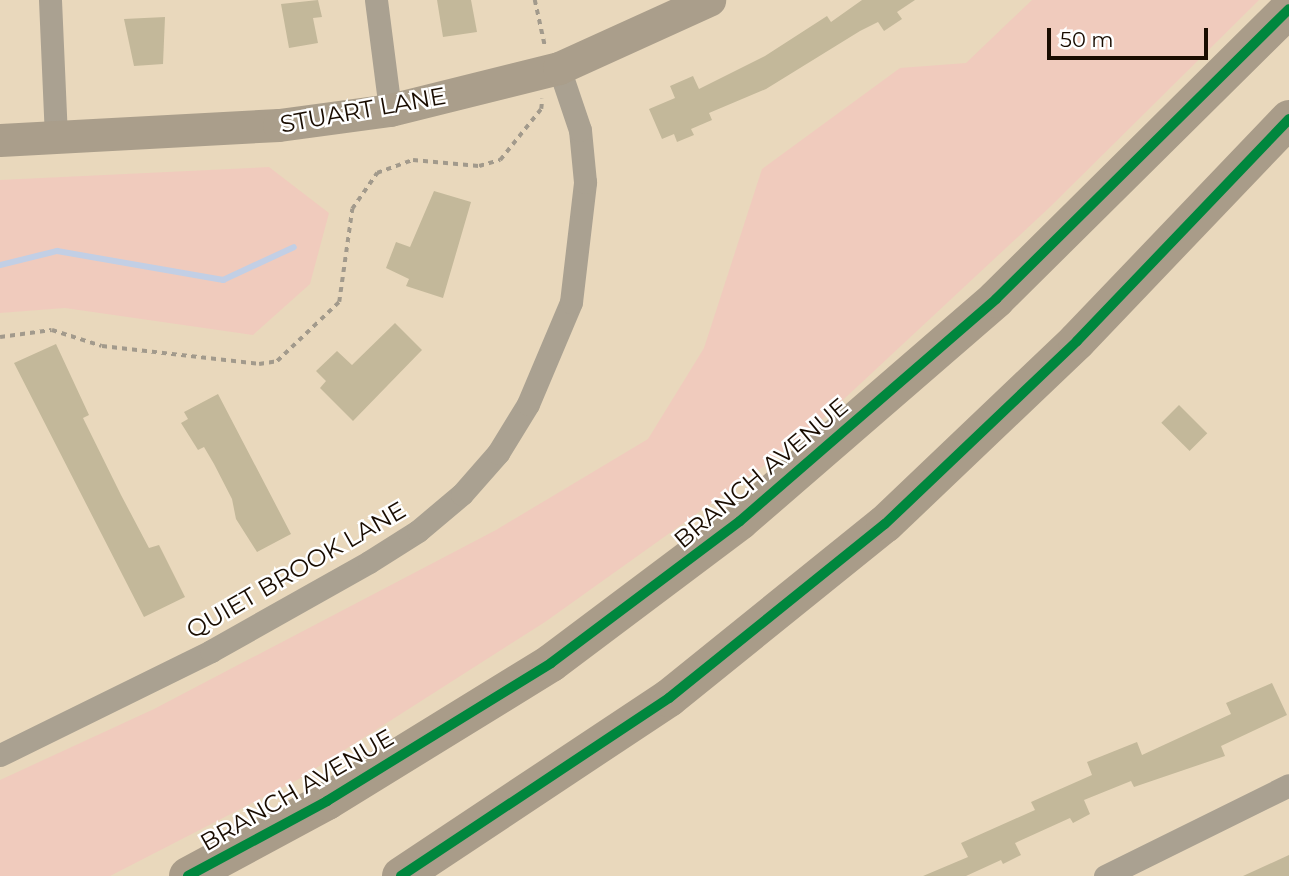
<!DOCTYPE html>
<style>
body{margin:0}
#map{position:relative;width:1289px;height:876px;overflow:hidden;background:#e9d8bc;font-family:Montserrat,sans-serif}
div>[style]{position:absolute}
.green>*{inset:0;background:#f0cbbd}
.stream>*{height:6px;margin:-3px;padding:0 3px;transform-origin:3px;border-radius:3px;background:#c2cfe5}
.building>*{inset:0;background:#c3b89a;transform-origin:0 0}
.path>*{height:3.5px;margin-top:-1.75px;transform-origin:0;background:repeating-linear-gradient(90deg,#a29a8c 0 5px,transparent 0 10px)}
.street>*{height:23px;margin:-11.5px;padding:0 11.5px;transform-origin:11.5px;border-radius:11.5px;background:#aaa191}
.secondary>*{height:33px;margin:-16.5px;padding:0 16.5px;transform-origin:16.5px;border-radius:16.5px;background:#aa9e8b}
.highway>*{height:38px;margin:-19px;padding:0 19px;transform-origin:19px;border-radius:19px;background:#a99c89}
.cycleway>*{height:10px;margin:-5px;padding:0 5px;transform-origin:5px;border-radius:5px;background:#00873e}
span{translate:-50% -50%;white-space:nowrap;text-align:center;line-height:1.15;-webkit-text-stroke:5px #fff;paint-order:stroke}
.street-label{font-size:24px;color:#190c00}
.scale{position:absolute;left:1047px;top:28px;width:161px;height:32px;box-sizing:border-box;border:4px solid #190c00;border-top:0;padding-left:9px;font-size:21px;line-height:24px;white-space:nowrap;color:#190c00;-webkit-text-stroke:5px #fff;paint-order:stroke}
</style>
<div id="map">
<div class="green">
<i style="clip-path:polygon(1032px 0,1259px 0,1051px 206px,800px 440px,545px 622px,299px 779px,110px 876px,0 876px,0 780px,154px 709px,496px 530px,648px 439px,704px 348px,762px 169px,900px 68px,966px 63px)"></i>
<i style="clip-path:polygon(269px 167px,329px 213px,310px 284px,253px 335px,65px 308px,0 313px,0 180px)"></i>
</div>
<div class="stream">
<i style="left:0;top:265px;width:59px;rotate:-13.8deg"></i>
<i style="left:57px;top:251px;width:169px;rotate:9.9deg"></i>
<i style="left:223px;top:280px;width:78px;rotate:-24.9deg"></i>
</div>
<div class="building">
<i style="clip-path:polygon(318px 0,322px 17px,313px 18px,318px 43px,289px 48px,281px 4px)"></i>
<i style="clip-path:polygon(437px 0,471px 0,477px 32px,443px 37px)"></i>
<i style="clip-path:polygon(862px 0,915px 0,897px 12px,902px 19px,884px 31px,878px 22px,860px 31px,766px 89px,709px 113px,712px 120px,691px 129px,694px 135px,677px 142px,674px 134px,662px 139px,649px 109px,675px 98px,670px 86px,693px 76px,699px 89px,765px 56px,827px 16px,831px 22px)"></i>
<i style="clip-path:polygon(165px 17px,163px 64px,134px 66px,124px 19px)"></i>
<i style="clip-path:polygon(434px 191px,471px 202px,443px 298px,406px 286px,409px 279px,386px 268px,396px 242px,410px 247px)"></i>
<i style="clip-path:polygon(395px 323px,422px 350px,353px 421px,320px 388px,326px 381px,316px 371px,337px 351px,352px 365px)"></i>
<i style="clip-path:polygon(56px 344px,89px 415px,83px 418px,121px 495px,149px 548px,159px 545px,185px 597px,144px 617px,14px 363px)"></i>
<i style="clip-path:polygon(218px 394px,291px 534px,257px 552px,236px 519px,232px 499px,214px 464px,204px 447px,198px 450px,181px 423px,188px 419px,184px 412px)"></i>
<i style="left:1179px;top:405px;width:40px;height:25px;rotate:45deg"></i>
<i style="clip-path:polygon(1272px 683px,1287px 715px,1221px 746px,1225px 756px,1134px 787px,1131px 781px,1084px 800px,1090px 814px,1073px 823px,1070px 818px,1015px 843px,1021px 855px,1003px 864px,1001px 860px,966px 876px,923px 876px,968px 857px,961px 843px,1035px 810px,1031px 802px,1092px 775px,1087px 762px,1137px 742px,1142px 755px,1231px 714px,1226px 703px)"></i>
<i style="clip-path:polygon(1289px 855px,1289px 876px,1243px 876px)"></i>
</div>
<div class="path">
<i style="left:535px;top:0;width:47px;rotate:77.7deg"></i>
<i style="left:0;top:337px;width:52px;rotate:-7.7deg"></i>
<i style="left:52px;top:330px;width:52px;rotate:17.7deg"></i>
<i style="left:102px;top:346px;width:158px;rotate:6.5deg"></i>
<i style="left:259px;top:364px;width:18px;rotate:-9deg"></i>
<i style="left:277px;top:361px;width:86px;rotate:-43.6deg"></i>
<i style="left:339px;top:302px;width:94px;rotate:-82deg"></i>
<i style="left:352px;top:209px;width:44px;rotate:-55.2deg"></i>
<i style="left:377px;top:173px;width:38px;rotate:-20deg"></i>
<i style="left:413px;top:160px;width:66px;rotate:5.2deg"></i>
<i style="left:479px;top:166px;width:22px;rotate:-16deg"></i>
<i style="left:500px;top:160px;width:65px;rotate:-51.2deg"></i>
<i style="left:541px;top:109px;width:10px;rotate:-84deg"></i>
</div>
<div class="street">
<i style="left:50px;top:0;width:137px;rotate:87.5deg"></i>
<i style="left:376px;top:0;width:111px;rotate:82.7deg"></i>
<i style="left:0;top:755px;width:235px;rotate:-26.2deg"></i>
<i style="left:211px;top:651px;width:181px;rotate:-29.4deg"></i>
<i style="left:369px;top:562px;width:58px;rotate:-32.3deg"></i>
<i style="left:418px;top:531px;width:57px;rotate:-40.1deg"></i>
<i style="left:462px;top:494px;width:55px;rotate:-48.7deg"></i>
<i style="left:498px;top:453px;width:57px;rotate:-58.5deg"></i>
<i style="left:528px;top:404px;width:111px;rotate:-67.1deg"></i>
<i style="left:571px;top:302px;width:121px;rotate:-83.3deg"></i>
<i style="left:585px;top:182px;width:52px;rotate:-95.5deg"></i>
<i style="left:580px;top:130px;width:65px;rotate:-108.7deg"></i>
<i style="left:1105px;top:876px;width:205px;rotate:-26.3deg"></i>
</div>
<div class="secondary">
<i style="left:0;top:140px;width:279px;rotate:-3.1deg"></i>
<i style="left:279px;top:125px;width:112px;rotate:-7.7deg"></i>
<i style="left:390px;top:110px;width:174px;rotate:-14deg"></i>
<i style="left:559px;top:68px;width:165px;rotate:-24.4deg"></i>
</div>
<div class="highway">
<i style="left:188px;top:876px;width:158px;rotate:-28.3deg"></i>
<i style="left:327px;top:801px;width:263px;rotate:-31.6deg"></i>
<i style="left:551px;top:663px;width:236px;rotate:-36.9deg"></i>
<i style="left:740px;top:521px;width:339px;rotate:-40.9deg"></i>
<i style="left:996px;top:299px;width:412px;rotate:-44.7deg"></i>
<i style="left:401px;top:876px;width:322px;rotate:-33.6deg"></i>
<i style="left:669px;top:698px;width:277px;rotate:-38.9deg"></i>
<i style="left:885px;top:524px;width:265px;rotate:-43.6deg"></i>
<i style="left:1077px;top:341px;width:307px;rotate:-46.3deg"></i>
</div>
<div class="cycleway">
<i style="left:188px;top:876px;width:158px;rotate:-28.3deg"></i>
<i style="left:327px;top:801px;width:263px;rotate:-31.6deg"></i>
<i style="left:551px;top:663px;width:236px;rotate:-36.9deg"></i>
<i style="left:740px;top:521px;width:339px;rotate:-40.9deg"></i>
<i style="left:996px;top:299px;width:412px;rotate:-44.7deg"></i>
<i style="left:401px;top:876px;width:322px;rotate:-33.6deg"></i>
<i style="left:669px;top:698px;width:277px;rotate:-38.9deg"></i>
<i style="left:885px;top:524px;width:265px;rotate:-43.6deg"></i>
<i style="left:1077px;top:341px;width:307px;rotate:-46.3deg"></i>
</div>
<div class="street-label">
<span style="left:363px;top:110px;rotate:-10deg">STUART LANE</span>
<span style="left:761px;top:473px;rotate:-40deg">BRANCH AVENUE</span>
<span style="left:296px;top:570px;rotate:-30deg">QUIET BROOK LANE</span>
<span style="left:297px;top:790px;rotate:-30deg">BRANCH AVENUE</span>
</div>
<div class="scale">50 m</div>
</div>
